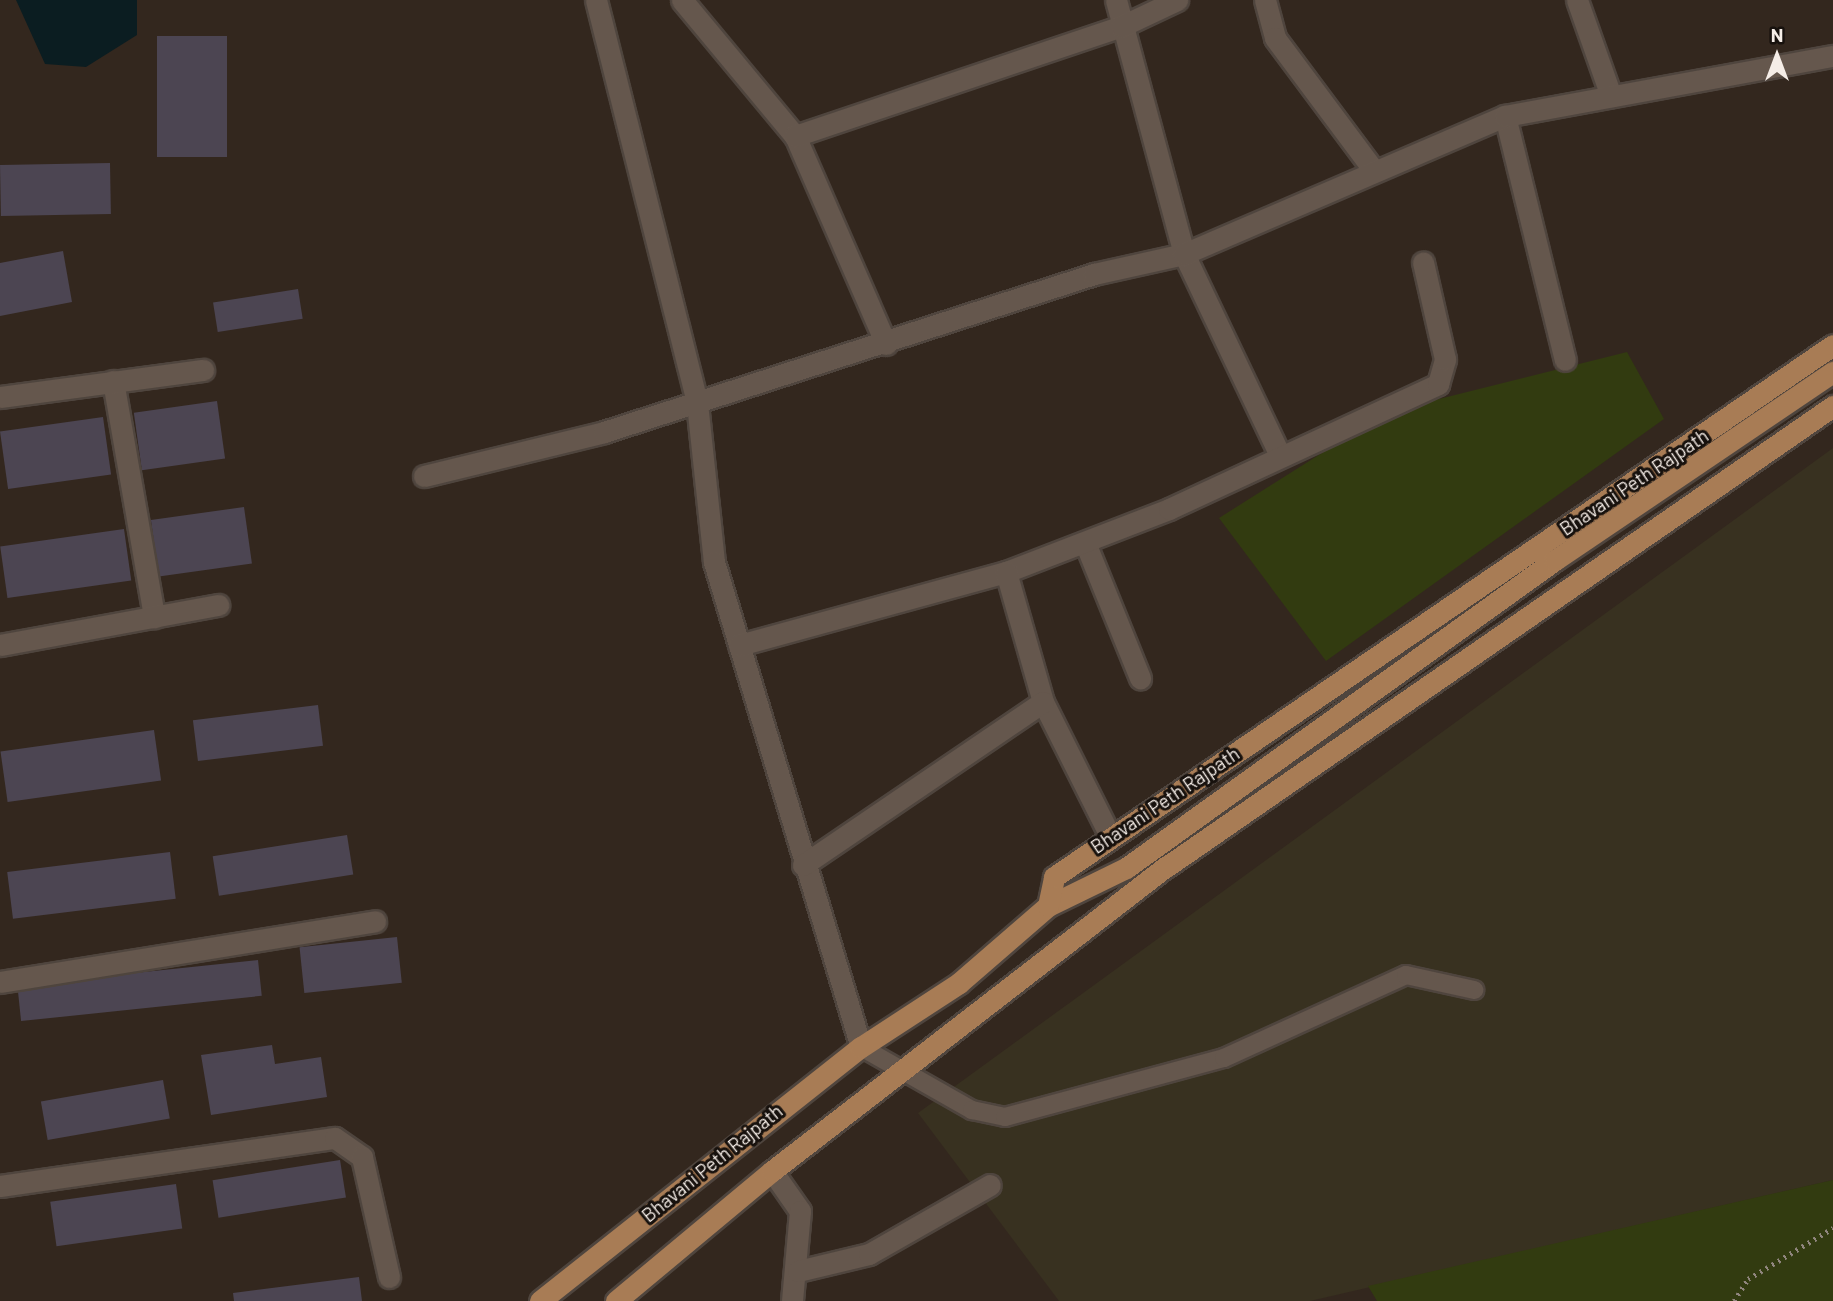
<!DOCTYPE html>
<style>
body{margin:0}
#map{position:relative;width:1833px;height:1301px;overflow:hidden;background:#33271e;font-family:Barlow,sans-serif}
div>[style]{position:absolute}
.education>*{inset:0;background:#383120}
.green>*{inset:0;background:#323b10}
.water>*{inset:0;background:#0b1d21}
.building>*{inset:0;background:#4c4552;transform-origin:0 0}
.path>*{height:4.5px;margin-top:-2.25px;transform-origin:0;background:repeating-linear-gradient(90deg,#90867e 0 2px,transparent 0 7px)}
.roads{filter:drop-shadow(2px 0 #4f453e) drop-shadow(-2px 0 #4f453e) drop-shadow(0 2px #4f453e) drop-shadow(0 -2px #4f453e)}
.service>*{height:18px;margin:-9px;padding:0 9px;transform-origin:9px;border-radius:9px;background:#65574d}
.minor>*{height:21px;margin:-10.5px;padding:0 10.5px;transform-origin:10.5px;border-radius:10.5px;background:#65574d}
.primary>*{height:21px;margin:-10.5px;padding:0 10.5px;transform-origin:10.5px;border-radius:10.5px;background:#a87c55}
span{translate:-50% -50%;white-space:nowrap;text-align:center;line-height:1.15;-webkit-text-stroke:6px #17110d;paint-order:stroke}
.street-label{font-size:19px;color:#f5ede7}
.north{position:absolute;left:1742px;top:21px;width:70px;height:70px;-webkit-text-stroke:5px #17110d;paint-order:stroke;rotate:0deg;font-size:19px;font-weight:700;line-height:28px;text-align:center;color:#f5ede7}
.north::after{content:'';display:block;margin:auto;width:24px;height:32px;background:#f5ede7;clip-path:polygon(50% 0,100% 100%,50% 72%,0 100%)}
</style>
<div id="map">
<div class="education">
<i style="clip-path:polygon(1833px 448px,1833px 1180px,1310px 1301px,1059px 1301px,918px 1113px)"></i>
</div>
<div class="green">
<i style="clip-path:polygon(1627px 352px,1664px 419px,1326px 661px,1219px 518px,1387px 412px)"></i>
<i style="clip-path:polygon(1833px 1180px,1833px 1301px,1377px 1301px,1368px 1286px)"></i>
</div>
<div class="water">
<i style="clip-path:polygon(16px 0,137px 0,137px 35px,86px 67px,45px 64px)"></i>
</div>
<div class="building">
<i style="left:227px;top:36px;width:121px;height:70px;rotate:90deg"></i>
<i style="left:110px;top:163px;width:51px;height:110px;rotate:89deg"></i>
<i style="clip-path:polygon(63px 251px,72px 302px,0 316px,0 263px)"></i>
<i style="left:298px;top:289px;width:30px;height:86px;rotate:81deg"></i>
<i style="left:217px;top:401px;width:58px;height:84px;rotate:82deg"></i>
<i style="left:103px;top:417px;width:58px;height:104px;rotate:82deg"></i>
<i style="left:244px;top:507px;width:57px;height:94px;rotate:82deg"></i>
<i style="left:124px;top:529px;width:52px;height:125px;rotate:82deg"></i>
<i style="left:318px;top:705px;width:41px;height:126px;rotate:83deg"></i>
<i style="left:154px;top:730px;width:51px;height:155px;rotate:82deg"></i>
<i style="left:347px;top:835px;width:40px;height:136px;rotate:81deg"></i>
<i style="left:170px;top:852px;width:47px;height:164px;rotate:83deg"></i>
<i style="left:397px;top:937px;width:46px;height:98px;rotate:84deg"></i>
<i style="left:258px;top:960px;width:36px;height:242px;rotate:84deg"></i>
<i style="clip-path:polygon(272px 1045px,275px 1064px,321px 1057px,327px 1097px,211px 1115px,201px 1055px)"></i>
<i style="left:163px;top:1080px;width:39px;height:124px;rotate:80deg"></i>
<i style="left:340px;top:1160px;width:38px;height:129px;rotate:81deg"></i>
<i style="left:176px;top:1184px;width:45px;height:127px;rotate:82deg"></i>
<i style="clip-path:polygon(359px 1277px,362px 1301px,234px 1301px,233px 1293px)"></i>
</div>
<div class="path">
<i style="left:1734px;top:1301px;width:26px;rotate:-58deg"></i>
<i style="left:1748px;top:1279px;width:99px;rotate:-31deg"></i>
</div>
<div class="roads">
<div class="service">
<i style="left:861px;top:1047px;width:128px;rotate:29.6deg"></i>
<i style="left:972px;top:1110px;width:34px;rotate:12deg"></i>
<i style="left:1005px;top:1117px;width:227px;rotate:-15.1deg"></i>
<i style="left:1224px;top:1058px;width:200px;rotate:-24.5deg"></i>
<i style="left:1406px;top:975px;width:70px;rotate:12.4deg"></i>
</div>
<div class="minor">
<i style="left:596px;top:0;width:415px;rotate:75.9deg"></i>
<i style="left:697px;top:403px;width:160px;rotate:83.9deg"></i>
<i style="left:714px;top:562px;width:507px;rotate:73.14deg"></i>
<i style="left:682px;top:0;width:177px;rotate:50.3deg"></i>
<i style="left:1116px;top:0;width:263px;rotate:75deg"></i>
<i style="left:1184px;top:254px;width:221px;rotate:64.5deg"></i>
<i style="left:1265px;top:0;width:39px;rotate:75deg"></i>
<i style="left:1275px;top:38px;width:166px;rotate:53.3deg"></i>
<i style="left:1577px;top:0;width:102px;rotate:70.5deg"></i>
<i style="left:1505px;top:116px;width:251px;rotate:76.2deg"></i>
<i style="left:886px;top:344px;width:227px;rotate:-113.6deg"></i>
<i style="left:795px;top:136px;width:345px;rotate:-18.6deg"></i>
<i style="left:1122px;top:26px;width:61px;rotate:-25.3deg"></i>
<i style="left:113px;top:381px;width:240px;rotate:80.1deg"></i>
<i style="left:0;top:397px;width:205px;rotate:-7.6deg"></i>
<i style="left:424px;top:476px;width:185px;rotate:-13.7deg"></i>
<i style="left:604px;top:432px;width:515px;rotate:-17.87deg"></i>
<i style="left:1094px;top:274px;width:92px;rotate:-12.5deg"></i>
<i style="left:1184px;top:254px;width:349px;rotate:-23.3deg"></i>
<i style="left:1505px;top:116px;width:333px;rotate:-10.4deg"></i>
<i style="left:1086px;top:545px;width:144px;rotate:67.9deg"></i>
<i style="left:1006px;top:572px;width:175px;rotate:-21.1deg"></i>
<i style="left:1169px;top:509px;width:297px;rotate:-24.9deg"></i>
<i style="left:1438px;top:384px;width:26px;rotate:-74deg"></i>
<i style="left:1445px;top:359px;width:99px;rotate:-102.8deg"></i>
<i style="left:0;top:645px;width:222px;rotate:-10.4deg"></i>
<i style="left:739px;top:645px;width:277px;rotate:-15.3deg"></i>
<i style="left:1006px;top:572px;width:135px;rotate:74.1deg"></i>
<i style="left:1043px;top:702px;width:150px;rotate:63.4deg"></i>
<i style="left:803px;top:865px;width:290px;rotate:-34.2deg"></i>
<i style="left:0;top:982px;width:380px;rotate:-9.2deg"></i>
<i style="left:772px;top:1171px;width:49px;rotate:55deg"></i>
<i style="left:800px;top:1211px;width:90px;rotate:95.1deg"></i>
<i style="left:0;top:1186px;width:338px;rotate:-8.2deg"></i>
<i style="left:335px;top:1138px;width:33px;rotate:35deg"></i>
<i style="left:362px;top:1157px;width:123px;rotate:77.3deg"></i>
<i style="left:798px;top:1271px;width:73px;rotate:-13.5deg"></i>
<i style="left:869px;top:1254px;width:139px;rotate:-29.7deg"></i>
</div>
<div class="primary">
<i style="left:1048px;top:906px;width:87px;rotate:-26deg"></i>
<i style="left:1126px;top:868px;width:528px;rotate:-35.68deg"></i>
<i style="left:1555px;top:560px;width:336px;rotate:-34.1deg"></i>
<i style="left:540px;top:1301px;width:409px;rotate:-38.4deg"></i>
<i style="left:861px;top:1047px;width:117px;rotate:-33.1deg"></i>
<i style="left:959px;top:983px;width:118px;rotate:-40.9deg"></i>
<i style="left:1048px;top:906px;width:30px;rotate:-78deg"></i>
<i style="left:1054px;top:877px;width:943px;rotate:-34.33deg"></i>
<i style="left:616px;top:1301px;width:203px;rotate:-39.8deg"></i>
<i style="left:772px;top:1171px;width:498px;rotate:-37.7deg"></i>
<i style="left:1166px;top:867px;width:811px;rotate:-34.65deg"></i>
</div>
</div>
<div class="street-label">
<span style="left:1634px;top:482px;rotate:-34deg">Bhavani Peth Rajpath</span>
<span style="left:1165px;top:800px;rotate:-34deg">Bhavani Peth Rajpath</span>
<span style="left:712px;top:1163px;rotate:-39deg">Bhavani Peth Rajpath</span>
</div>
<div class="north">N</div>
</div>
